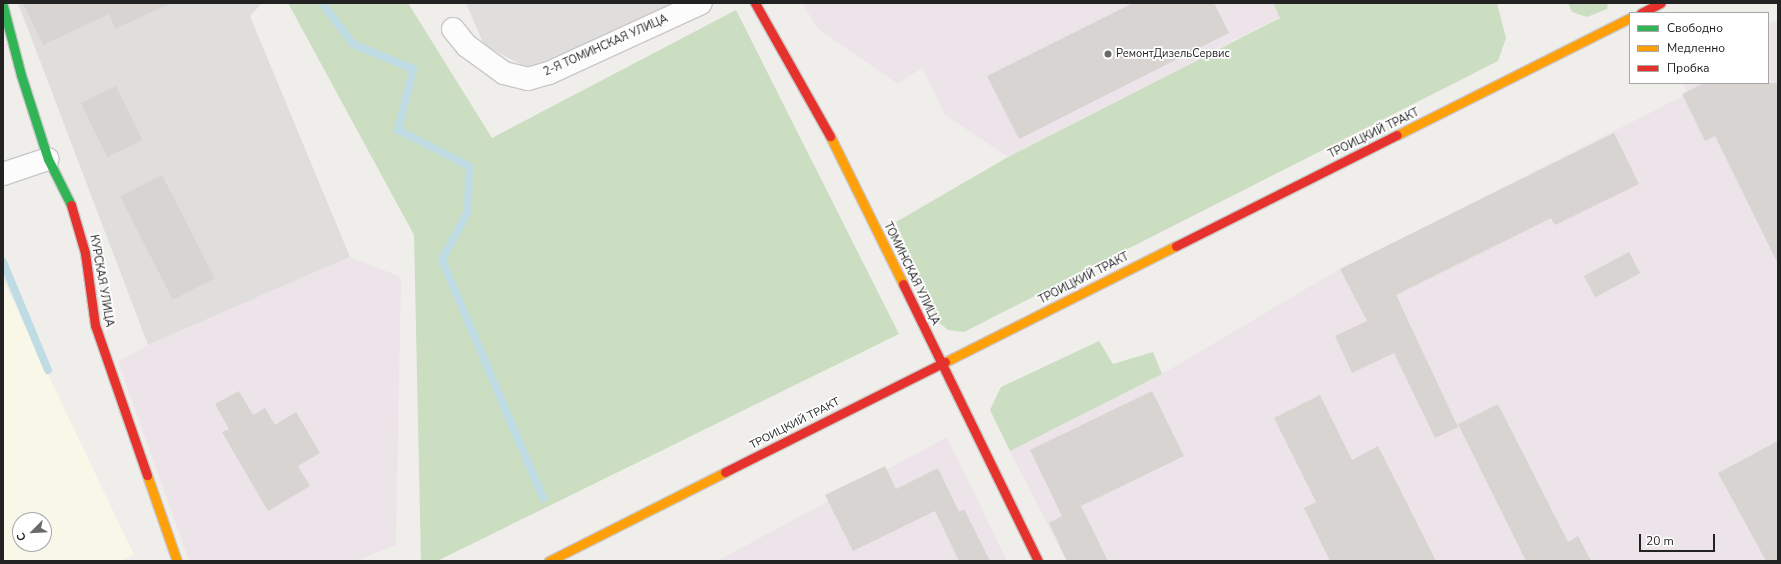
<!DOCTYPE html>
<meta charset="utf-8">
<style>
body{margin:0}
#map{position:relative;width:1781px;height:564px;overflow:hidden;background:#f0eeeb;font-family:"Nunito Sans",sans-serif}
div>[style]{position:absolute}
.residential>*{inset:0;background:#dfdedc}
.industrial>*{inset:0;background:#ede4e9}
.education>*{inset:0;background:#f8f7e8}
.forest>*{inset:0;background:#cbdec1}
.stream>*{height:8px;margin:-4px;padding:0 4px;transform-origin:4px;border-radius:4px;background:#bfdbe3}
.building>*{inset:0;background:#d7d4d2;transform-origin:0 0}
.roads{filter:drop-shadow(1px 0 #c9c8c7) drop-shadow(-1px 0 #c9c8c7) drop-shadow(0 1px #c9c8c7) drop-shadow(0 -1px #c9c8c7)}
.street>*{height:22px;margin:-11px;padding:0 11px;transform-origin:11px;border-radius:11px;background:#fdfcfc}
.fast>*{height:9px;margin:-4.5px;padding:0 4.5px;transform-origin:4.5px;border-radius:4.5px;background:#30b455}
.slow>*{height:9px;margin:-4.5px;padding:0 4.5px;transform-origin:4.5px;border-radius:4.5px;background:#ff9f0a}
.jam>*{height:9px;margin:-4.5px;padding:0 4.5px;transform-origin:4.5px;border-radius:4.5px;background:#e5322d}
.dots>*{width:11px;height:11px;translate:-50% -50%;box-sizing:border-box;border:2px solid #fff;border-radius:50%}
span{translate:-50% -50%;white-space:nowrap;text-align:center;line-height:1.15;-webkit-text-stroke:3.5px #fff;paint-order:stroke}
.street-label{font-size:11px;color:#222}
.poi-label{font-size:11px;color:#222}
.left{translate:0 -50%;text-align:left}
.frame{position:absolute;inset:0;border:4px solid #222;pointer-events:none}
.legend{position:absolute;left:1629px;top:12px;width:140px;height:72px;box-sizing:border-box;background:#fff;border:1px solid #a7a7a7;margin:0;padding:5px 7px;list-style:none;font-size:12px;color:#222}
.legend li{display:flex;align-items:center;gap:8px;height:20px}
.legend b{width:20px;border:1px solid #a7a7a7}
.north{position:absolute;left:12px;top:512px;width:40px;height:40px;box-sizing:border-box;background:#fff;border:1px solid #a7a7a7;border-radius:50%;rotate:246deg;font-size:11px;font-weight:700;line-height:16px;text-align:center;color:#222}
.north::after{content:'';display:block;margin:auto;width:14px;height:18px;background:#6a6968;clip-path:polygon(50% 0,100% 100%,50% 72%,0 100%)}
.scale{position:absolute;left:1639px;top:534px;width:76px;height:18px;box-sizing:border-box;border:2px solid #222;border-top:0;padding-left:5px;font-size:12px;line-height:14px;white-space:nowrap;color:#222;-webkit-text-stroke:3px #fff;paint-order:stroke}
</style>
<div id="map">
<div class="residential">
<i style="clip-path:polygon(18px 3px,262px 3px,250px 16px,350px 257px,148px 345px)"></i>
<i style="clip-path:polygon(466px 3px,679px 3px,535px 72px,484px 45px)"></i>
</div>
<div class="industrial">
<i style="clip-path:polygon(802px 3px,1273px 3px,1280px 17px,1008px 157px,945px 115px,922px 68px,898px 84px,818px 29px)"></i>
<i style="clip-path:polygon(1778px 20px,1778px 561px,1066px 561px,1010px 451px,1162px 374px,1331px 274px,1687px 94px,1683px 83px,1768px 83px,1768px 24px)"></i>
<i style="clip-path:polygon(350px 257px,401px 277px,396px 545px,356px 561px,189px 561px,118px 362px,148px 345px)"></i>
<i style="clip-path:polygon(947px 437px,1007px 561px,717px 561px)"></i>
</div>
<div class="education">
<i style="clip-path:polygon(evenodd,3px 280px,134px 555px,121px 561px,3px 561px,3px 280px,20px 520px,44px 520px,44px 544px,20px 544px,20px 520px)"></i>
</div>
<div class="forest">
<i style="clip-path:polygon(288px 3px,408px 3px,492px 138px,736px 10px,899px 334px,437px 561px,421px 561px,414px 235px)"></i>
<i style="clip-path:polygon(1273px 3px,1497px 3px,1506px 38px,1498px 61px,964px 332px,948px 330px,937px 321px,896px 222px,1008px 157px,1280px 18px)"></i>
<i style="clip-path:polygon(1568px 3px,1608px 3px,1607px 9px,1587px 17px,1572px 12px)"></i>
<i style="clip-path:polygon(1099px 341px,1113px 364px,1153px 352px,1162px 374px,1010px 451px,990px 410px,1001px 387px)"></i>
</div>
<div class="stream">
<i style="left:322px;top:3px;width:51px;rotate:52.9deg"></i>
<i style="left:353px;top:44px;width:65px;rotate:22.6deg"></i>
<i style="left:413px;top:69px;width:63px;rotate:103.8deg"></i>
<i style="left:398px;top:130px;width:80px;rotate:26.9deg"></i>
<i style="left:469px;top:166px;width:45px;rotate:91.3deg"></i>
<i style="left:468px;top:211px;width:55px;rotate:118deg"></i>
<i style="left:442px;top:260px;width:259px;rotate:67deg"></i>
<i style="left:3px;top:262px;width:117px;rotate:67.4deg"></i>
</div>
<div class="building">
<i style="clip-path:polygon(23px 3px,171px 3px,115px 29px,109px 14px,43px 45px)"></i>
<i style="clip-path:polygon(1133px 3px,1214px 3px,1229px 33px,1019px 139px,987px 76px)"></i>
<i style="clip-path:polygon(1704px 83px,1778px 83px,1778px 264px,1715px 136px,1705px 141px,1682px 94px)"></i>
<i style="left:116px;top:86px;width:60px;height:39px;rotate:64deg"></i>
<i style="clip-path:polygon(1614px 133px,1639px 184px,1555px 225px,1551px 218px,1396px 295px,1458px 427px,1435px 438px,1394px 353px,1352px 373px,1335px 336px,1367px 321px,1340px 269px)"></i>
<i style="left:162px;top:175px;width:116px;height:47px;rotate:63deg"></i>
<i style="left:1629px;top:252px;width:24px;height:51px;rotate:62deg"></i>
<i style="clip-path:polygon(239px 391px,253px 415px,265px 408px,275px 425px,296px 412px,320px 453px,298px 466px,310px 486px,268px 511px,222px 432px,229px 429px,215px 404px)"></i>
<i style="clip-path:polygon(1152px 391px,1184px 456px,1081px 506px,1108px 561px,1067px 561px,1049px 523px,1062px 516px,1030px 450px)"></i>
<i style="clip-path:polygon(1320px 395px,1352px 460px,1378px 446px,1436px 561px,1330px 561px,1304px 508px,1316px 502px,1274px 418px)"></i>
<i style="clip-path:polygon(1498px 404px,1568px 542px,1578px 536px,1591px 561px,1526px 561px,1458px 424px)"></i>
<i style="clip-path:polygon(1778px 441px,1778px 561px,1766px 561px,1718px 473px)"></i>
<i style="clip-path:polygon(885px 466px,896px 489px,938px 468px,959px 512px,964px 509px,990px 561px,959px 561px,935px 511px,853px 551px,825px 495px)"></i>
</div>
<div class="roads">
<div class="street">
<i style="left:453px;top:29px;width:22px;rotate:51deg"></i>
<i style="left:467px;top:46px;width:46px;rotate:36.1deg"></i>
<i style="left:504px;top:73px;width:25px;rotate:14deg"></i>
<i style="left:528px;top:79px;width:22px;rotate:-16deg"></i>
<i style="left:549px;top:73px;width:167px;rotate:-24.7deg"></i>
<i style="left:3px;top:174px;width:47px;rotate:-18.4deg"></i>
</div>
<div class="fast">
<i style="left:3px;top:6px;width:71px;rotate:75.4deg"></i>
<i style="left:21px;top:75px;width:88px;rotate:72.2deg"></i>
<i style="left:48px;top:159px;width:51px;rotate:63.4deg"></i>
</div>
<div class="slow">
<i style="left:1397px;top:135px;width:261px;rotate:-26.7deg"></i>
<i style="left:830px;top:136px;width:165px;rotate:63.7deg"></i>
<i style="left:945px;top:362px;width:258px;rotate:-26.7deg"></i>
<i style="left:147px;top:475px;width:91px;rotate:70.8deg"></i>
<i style="left:549px;top:561px;width:197px;rotate:-26.8deg"></i>
</div>
<div class="jam">
<i style="left:755px;top:3px;width:153px;rotate:60.6deg"></i>
<i style="left:1641px;top:13px;width:22px;rotate:-27deg"></i>
<i style="left:71px;top:205px;width:50px;rotate:73.7deg"></i>
<i style="left:85px;top:253px;width:73px;rotate:82.1deg"></i>
<i style="left:95px;top:325px;width:159px;rotate:70.9deg"></i>
<i style="left:1176px;top:246px;width:247px;rotate:-26.7deg"></i>
<i style="left:903px;top:284px;width:308px;rotate:64deg"></i>
<i style="left:725px;top:472px;width:246px;rotate:-26.6deg"></i>
</div>
</div>
<div class="dots">
<i style="left:1108px;top:54px;background:#6a6968"></i>
</div>
<div class="street-label">
<span style="left:606px;top:46px;rotate:-24deg">2-Я ТОМИНСКАЯ УЛИЦА</span>
<span style="left:1374px;top:134px;rotate:-26deg">ТРОИЦКИЙ ТРАКТ</span>
<span style="left:911px;top:274px;rotate:64deg">ТОМИНСКАЯ УЛИЦА</span>
<span style="left:1084px;top:279px;rotate:-27deg">ТРОИЦКИЙ ТРАКТ</span>
<span style="left:101px;top:281px;rotate:80deg">КУРСКАЯ УЛИЦА</span>
<span style="left:795px;top:424px;rotate:-27deg">ТРОИЦКИЙ ТРАКТ</span>
</div>
<div class="poi-label">
<span class="left" style="left:1116px;top:54px">РемонтДизельСервис</span>
</div>
<div class="frame"></div>
<ul class="legend">
<li><b style="height:5px;background:#30b455"></b>Свободно</li>
<li><b style="height:5px;background:#ff9f0a"></b>Медленно</li>
<li><b style="height:5px;background:#e5322d"></b>Пробка</li>
</ul>
<div class="north">С</div>
<div class="scale">20 m</div>
</div>
